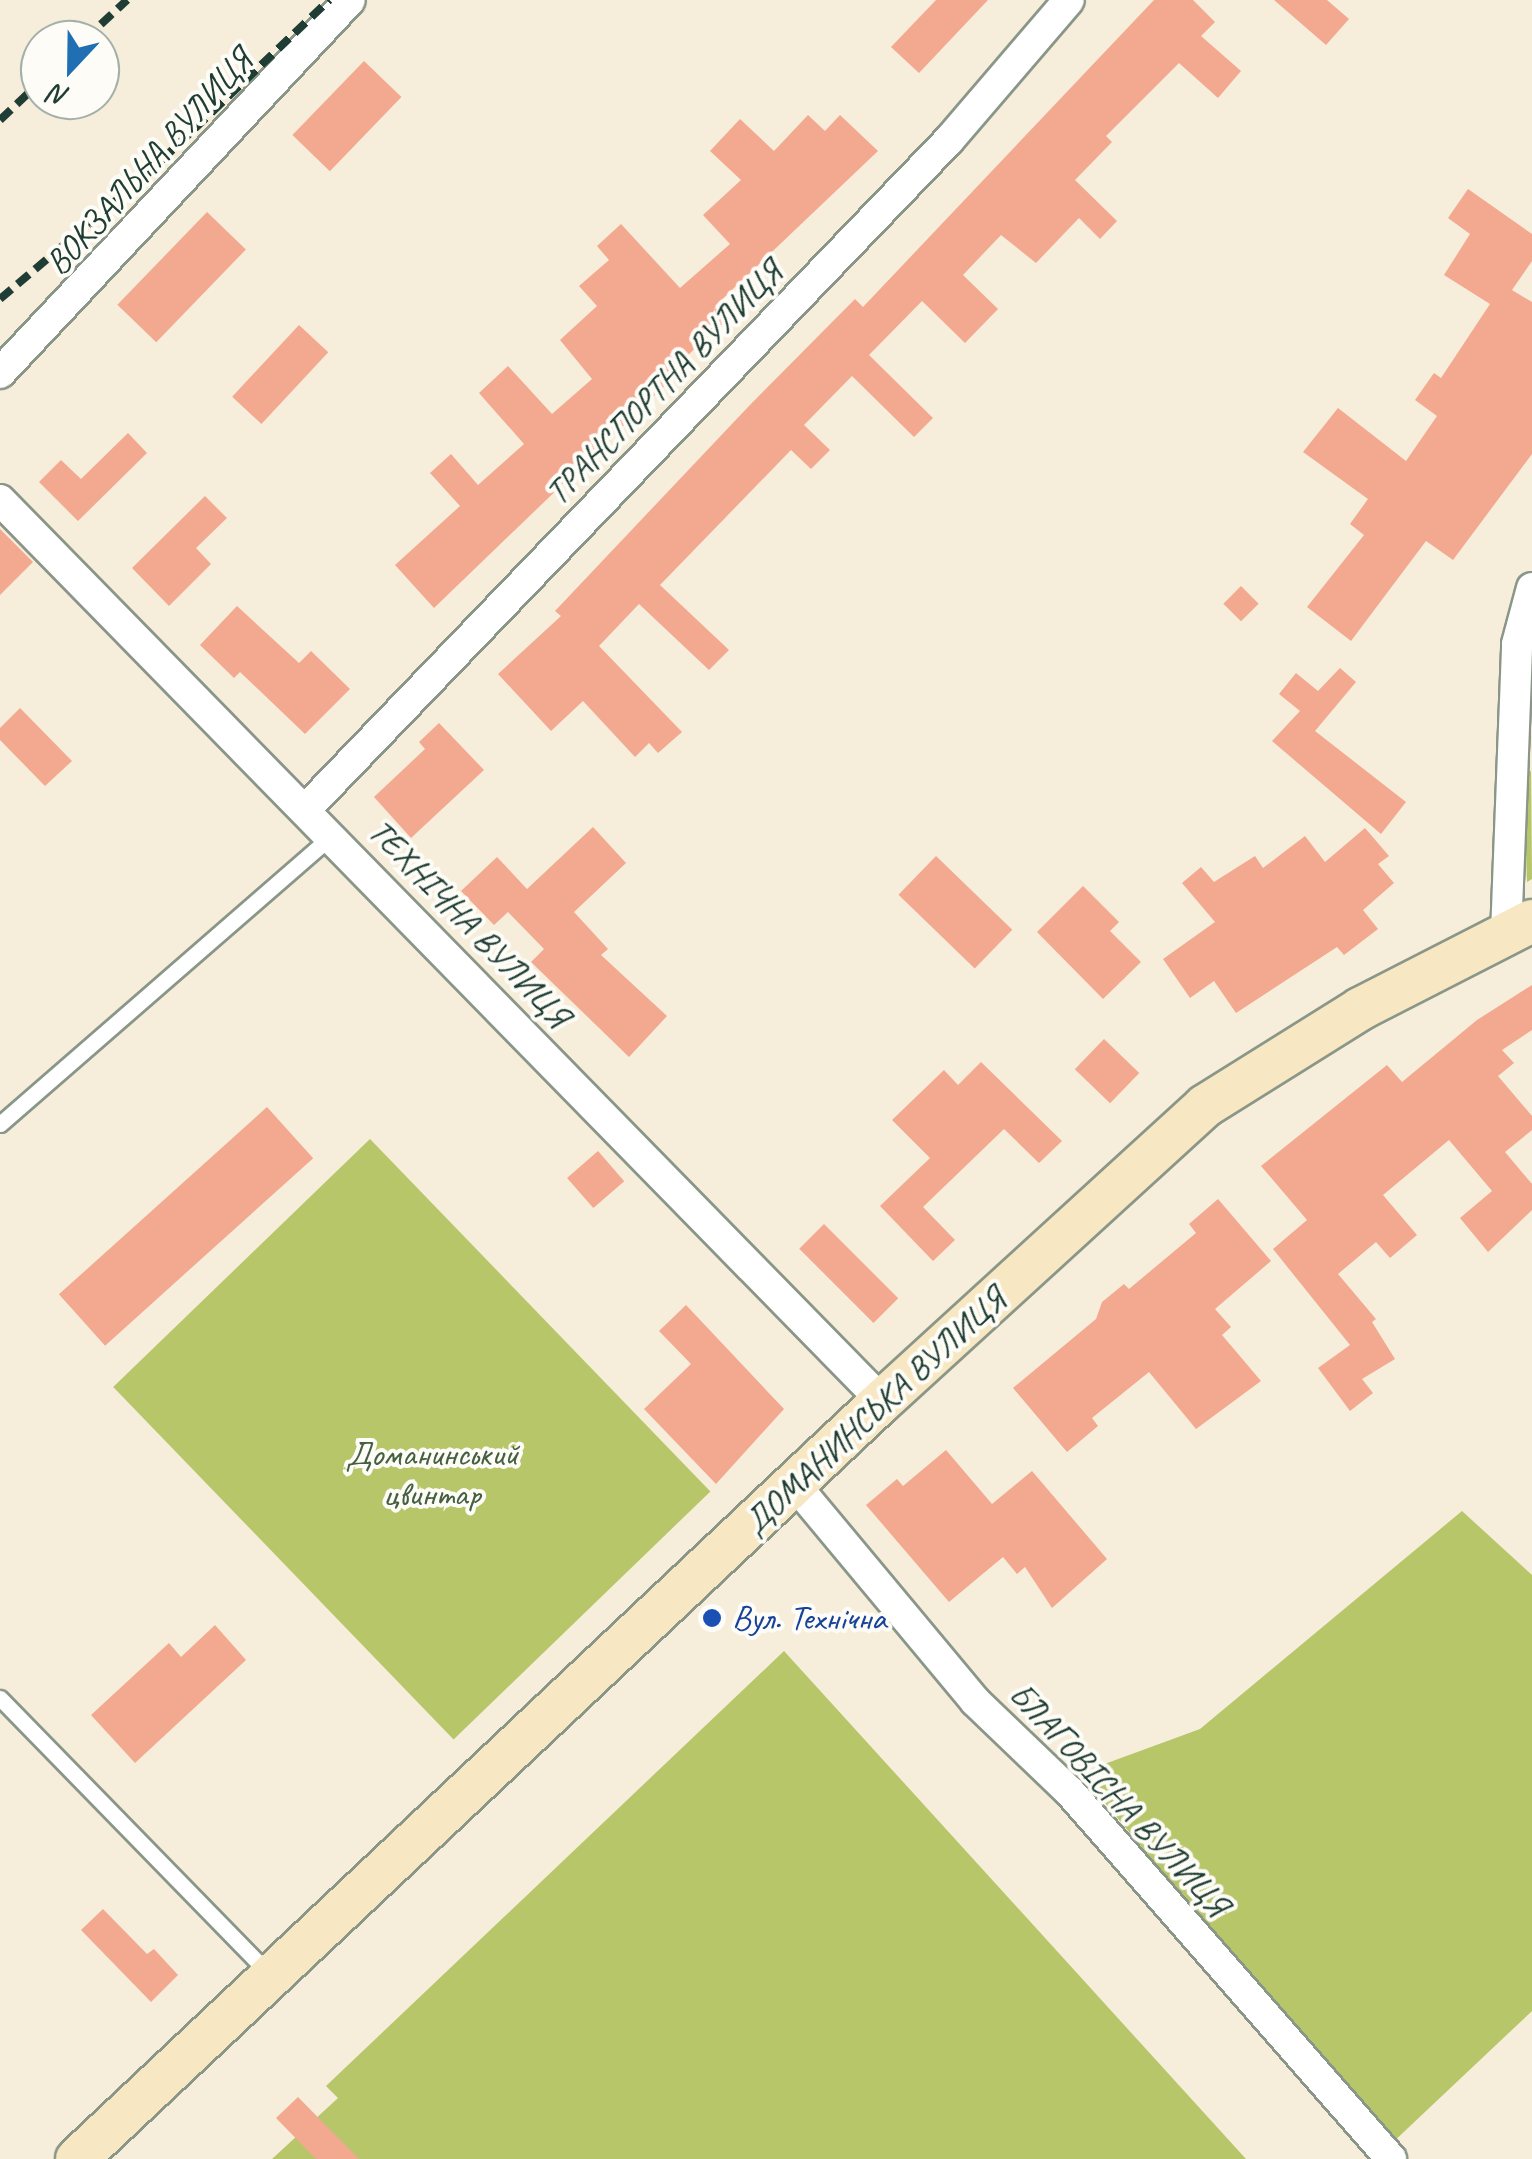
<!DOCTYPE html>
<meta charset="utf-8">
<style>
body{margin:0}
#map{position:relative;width:1532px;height:2159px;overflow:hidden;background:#f6eedb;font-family:Caveat,sans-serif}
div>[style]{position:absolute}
.green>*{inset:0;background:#b6c669;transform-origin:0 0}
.building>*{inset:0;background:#f3a890;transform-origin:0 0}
.roads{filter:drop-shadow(2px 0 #8a9688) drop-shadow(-2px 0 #8a9688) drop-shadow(0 2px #8a9688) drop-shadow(0 -2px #8a9688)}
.lane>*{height:15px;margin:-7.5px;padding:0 7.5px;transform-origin:7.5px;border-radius:7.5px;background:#fff}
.street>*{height:30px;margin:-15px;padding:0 15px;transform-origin:15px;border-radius:15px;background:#fff}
.secondary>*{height:42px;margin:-21px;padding:0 21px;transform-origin:21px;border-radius:21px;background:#f7e8c3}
.rail>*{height:8px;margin-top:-4px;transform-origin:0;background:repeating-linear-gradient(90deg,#1f3d34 0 15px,transparent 0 23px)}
.dots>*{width:28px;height:28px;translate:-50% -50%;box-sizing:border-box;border:5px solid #fdfcf7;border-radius:50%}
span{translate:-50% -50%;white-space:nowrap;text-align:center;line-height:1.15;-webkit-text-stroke:8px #fdfcf7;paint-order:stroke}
.street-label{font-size:35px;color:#1f3d34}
.park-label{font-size:35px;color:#455f41}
.transit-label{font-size:35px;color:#164399}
.left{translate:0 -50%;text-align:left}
.north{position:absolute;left:20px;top:20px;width:100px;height:100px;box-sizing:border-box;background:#fdfcf7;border:2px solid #a4b0a9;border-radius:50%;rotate:202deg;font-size:28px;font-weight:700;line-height:40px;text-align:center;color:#1f3d34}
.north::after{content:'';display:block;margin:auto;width:35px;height:45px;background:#1f6fb2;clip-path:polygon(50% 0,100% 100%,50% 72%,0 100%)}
</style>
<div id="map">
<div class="green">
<i style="clip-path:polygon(1531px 771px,1532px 879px,1527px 882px,1523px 773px)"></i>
<i style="left:370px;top:1139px;width:490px;height:357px;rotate:46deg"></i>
<i style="clip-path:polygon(1462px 1511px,1532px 1575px,1532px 2011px,1390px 2145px,1080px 1773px,1200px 1729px)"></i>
<i style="clip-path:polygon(784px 1651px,1246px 2159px,272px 2159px,338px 2098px,326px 2086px)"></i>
</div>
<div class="building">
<i style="clip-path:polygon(936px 0,988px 0,919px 73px,891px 47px)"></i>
<i style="clip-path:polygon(1154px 0,1193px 0,1215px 22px,1201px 36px,1241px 71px,1218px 98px,1179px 63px,1106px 136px,1112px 142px,1075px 180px,1117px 221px,1100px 239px,1079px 218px,1036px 263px,1001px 235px,963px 275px,998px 309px,965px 343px,922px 301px,869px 355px,933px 418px,914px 437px,852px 376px,804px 425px,830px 450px,811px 469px,791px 450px,660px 585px,729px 650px,709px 670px,639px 604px,599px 646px,682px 732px,658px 753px,649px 743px,635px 757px,583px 701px,551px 731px,498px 674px,561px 616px,555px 611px,748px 407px,855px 299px,863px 307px)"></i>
<i style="clip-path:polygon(1274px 0,1327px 0,1349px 19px,1326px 45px)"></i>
<i style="left:364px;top:61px;width:52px;height:103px;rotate:44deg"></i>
<i style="clip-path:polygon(808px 115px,825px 131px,840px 115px,878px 151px,715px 306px,727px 320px,670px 371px,675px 376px,434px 608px,395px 565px,460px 506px,430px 473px,451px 454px,478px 485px,524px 444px,479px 393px,508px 366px,552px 414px,592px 379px,560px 340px,597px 306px,579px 286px,609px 260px,597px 246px,621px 224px,680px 288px,730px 244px,703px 215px,741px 180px,710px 151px,740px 119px,774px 151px)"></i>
<i style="clip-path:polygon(1468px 189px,1532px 234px,1532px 261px,1512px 290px,1532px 302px,1532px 454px,1453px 560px,1426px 541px,1351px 641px,1307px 607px,1364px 535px,1350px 524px,1368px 499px,1303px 452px,1338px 408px,1406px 461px,1437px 416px,1415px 400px,1434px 373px,1441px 378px,1490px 304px,1444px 275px,1470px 234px,1448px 218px)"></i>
<i style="left:207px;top:212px;width:54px;height:129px;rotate:44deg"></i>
<i style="left:299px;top:325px;width:40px;height:98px;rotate:43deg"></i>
<i style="clip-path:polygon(128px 433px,147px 453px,78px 521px,39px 482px,61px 460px,81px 479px)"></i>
<i style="clip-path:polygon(205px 496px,227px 518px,196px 548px,211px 564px,169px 606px,132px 568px)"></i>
<i style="clip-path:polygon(0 529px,33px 562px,0 595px)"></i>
<i style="left:1241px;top:586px;width:25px;height:25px;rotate:45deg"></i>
<i style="clip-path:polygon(237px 606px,299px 663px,311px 651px,350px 689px,305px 734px,240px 672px,234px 678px,200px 645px)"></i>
<i style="clip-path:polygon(1340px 668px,1356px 682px,1315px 731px,1406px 802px,1381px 834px,1272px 741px,1300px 711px,1279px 694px,1296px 673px,1318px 691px)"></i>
<i style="clip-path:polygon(20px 708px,72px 761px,45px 786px,0 740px,0 728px)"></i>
<i style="clip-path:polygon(439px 723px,484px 770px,411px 838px,374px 797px,425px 749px,419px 742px)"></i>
<i style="clip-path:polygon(593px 827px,626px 863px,574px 912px,608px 949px,601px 955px,667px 1016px,629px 1057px,531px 962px,544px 949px,508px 912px,494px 925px,461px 891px,497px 857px,527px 889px)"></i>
<i style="clip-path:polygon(1365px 828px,1389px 856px,1378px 864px,1394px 883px,1363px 910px,1378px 929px,1344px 955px,1337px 947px,1236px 1013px,1214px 981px,1190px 998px,1163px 959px,1215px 922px,1182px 883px,1201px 867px,1214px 882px,1255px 856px,1263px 868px,1305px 836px,1325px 862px)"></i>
<i style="left:936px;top:856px;width:106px;height:54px;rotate:44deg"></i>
<i style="clip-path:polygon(1083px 886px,1119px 922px,1110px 931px,1141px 962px,1103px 999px,1037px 932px)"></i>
<i style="clip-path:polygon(1532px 985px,1532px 1030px,1502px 1050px,1514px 1063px,1498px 1076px,1532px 1116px,1532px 1130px,1505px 1152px,1532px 1184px,1532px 1210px,1488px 1252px,1460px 1218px,1492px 1191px,1449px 1140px,1383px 1195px,1417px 1235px,1390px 1258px,1376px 1242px,1338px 1274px,1376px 1319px,1372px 1322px,1395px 1359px,1362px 1379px,1373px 1393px,1350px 1411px,1318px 1368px,1350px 1345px,1273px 1249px,1307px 1220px,1261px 1166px,1387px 1065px,1402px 1082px,1477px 1020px)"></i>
<i style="left:1104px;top:1039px;width:49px;height:42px;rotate:44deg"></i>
<i style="clip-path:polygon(981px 1062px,1062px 1141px,1039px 1163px,1004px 1129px,923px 1207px,955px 1240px,933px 1261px,880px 1206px,930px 1158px,892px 1120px,944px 1070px,958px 1085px)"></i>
<i style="left:267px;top:1107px;width:69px;height:280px;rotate:48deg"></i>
<i style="left:598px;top:1151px;width:40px;height:41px;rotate:49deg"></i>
<i style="clip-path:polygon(1218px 1199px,1271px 1261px,1215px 1309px,1231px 1327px,1222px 1335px,1261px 1381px,1196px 1429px,1149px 1372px,1092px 1418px,1098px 1426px,1067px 1452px,1013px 1388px,1096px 1319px,1102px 1302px,1124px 1284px,1129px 1289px,1196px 1233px,1189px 1224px)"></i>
<i style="left:824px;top:1224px;width:105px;height:35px;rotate:45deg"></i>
<i style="clip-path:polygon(686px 1305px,784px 1409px,716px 1484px,644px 1409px,691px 1364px,659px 1331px)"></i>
<i style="clip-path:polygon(946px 1450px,992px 1504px,1032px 1471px,1107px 1559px,1052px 1608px,1025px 1567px,1017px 1574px,1003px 1557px,949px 1602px,866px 1505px,897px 1479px,903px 1486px)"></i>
<i style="clip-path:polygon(215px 1625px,246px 1660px,135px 1763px,91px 1715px,169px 1643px,181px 1657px)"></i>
<i style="clip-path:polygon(103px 1909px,147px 1954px,154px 1949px,178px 1975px,151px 2002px,81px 1930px)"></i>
<i style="clip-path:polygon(298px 2097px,359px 2159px,316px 2159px,276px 2118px)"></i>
</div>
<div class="roads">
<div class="lane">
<i style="left:0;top:1124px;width:439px;rotate:-41deg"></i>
<i style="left:0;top:1698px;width:385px;rotate:45.7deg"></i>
</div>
<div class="street">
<i style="left:0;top:373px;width:511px;rotate:-46.82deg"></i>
<i style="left:0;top:500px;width:1261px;rotate:45.61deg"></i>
<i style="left:305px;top:810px;width:929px;rotate:-46.13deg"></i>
<i style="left:949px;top:140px;width:184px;rotate:-49.4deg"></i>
<i style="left:1506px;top:935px;width:291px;rotate:-87.8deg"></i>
<i style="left:1517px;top:644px;width:58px;rotate:-75deg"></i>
<i style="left:796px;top:1486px;width:280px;rotate:50.2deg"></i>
<i style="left:975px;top:1701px;width:130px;rotate:43.8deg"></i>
<i style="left:1069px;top:1791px;width:489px;rotate:48.8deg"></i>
</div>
<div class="secondary">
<i style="left:77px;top:2159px;width:1106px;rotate:-43.28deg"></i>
<i style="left:882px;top:1401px;width:437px;rotate:-42.4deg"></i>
<i style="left:1205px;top:1106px;width:183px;rotate:-32deg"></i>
<i style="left:1360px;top:1009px;width:193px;rotate:-27.1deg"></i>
</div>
</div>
<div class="rail">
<i style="left:84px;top:40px;width:59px;rotate:-42.9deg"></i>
<i style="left:0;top:120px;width:55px;rotate:-43.5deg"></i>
<i style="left:0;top:299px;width:190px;rotate:-40.3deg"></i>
<i style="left:145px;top:176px;width:255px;rotate:-43.7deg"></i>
</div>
<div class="dots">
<i style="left:712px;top:1618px;background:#1a4fb4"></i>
</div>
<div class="street-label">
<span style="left:149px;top:162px;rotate:-48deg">ВОКЗАЛЬНА ВУЛИЦЯ</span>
<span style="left:664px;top:383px;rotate:-46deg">ТРАНСПОРТНА ВУЛИЦЯ</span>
<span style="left:469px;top:923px;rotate:46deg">ТЕХНІЧНА ВУЛИЦЯ</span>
<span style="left:874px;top:1411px;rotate:-43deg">ДОМАНИНСЬКА ВУЛИЦЯ</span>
<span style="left:1119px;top:1799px;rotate:47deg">БЛАГОВІСНА ВУЛИЦЯ</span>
</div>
<div class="park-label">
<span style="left:432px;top:1474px">Доманинський<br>цвинтар</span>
</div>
<div class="transit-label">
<span class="left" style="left:732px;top:1618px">Вул. Технічна</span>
</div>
<div class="north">N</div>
</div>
